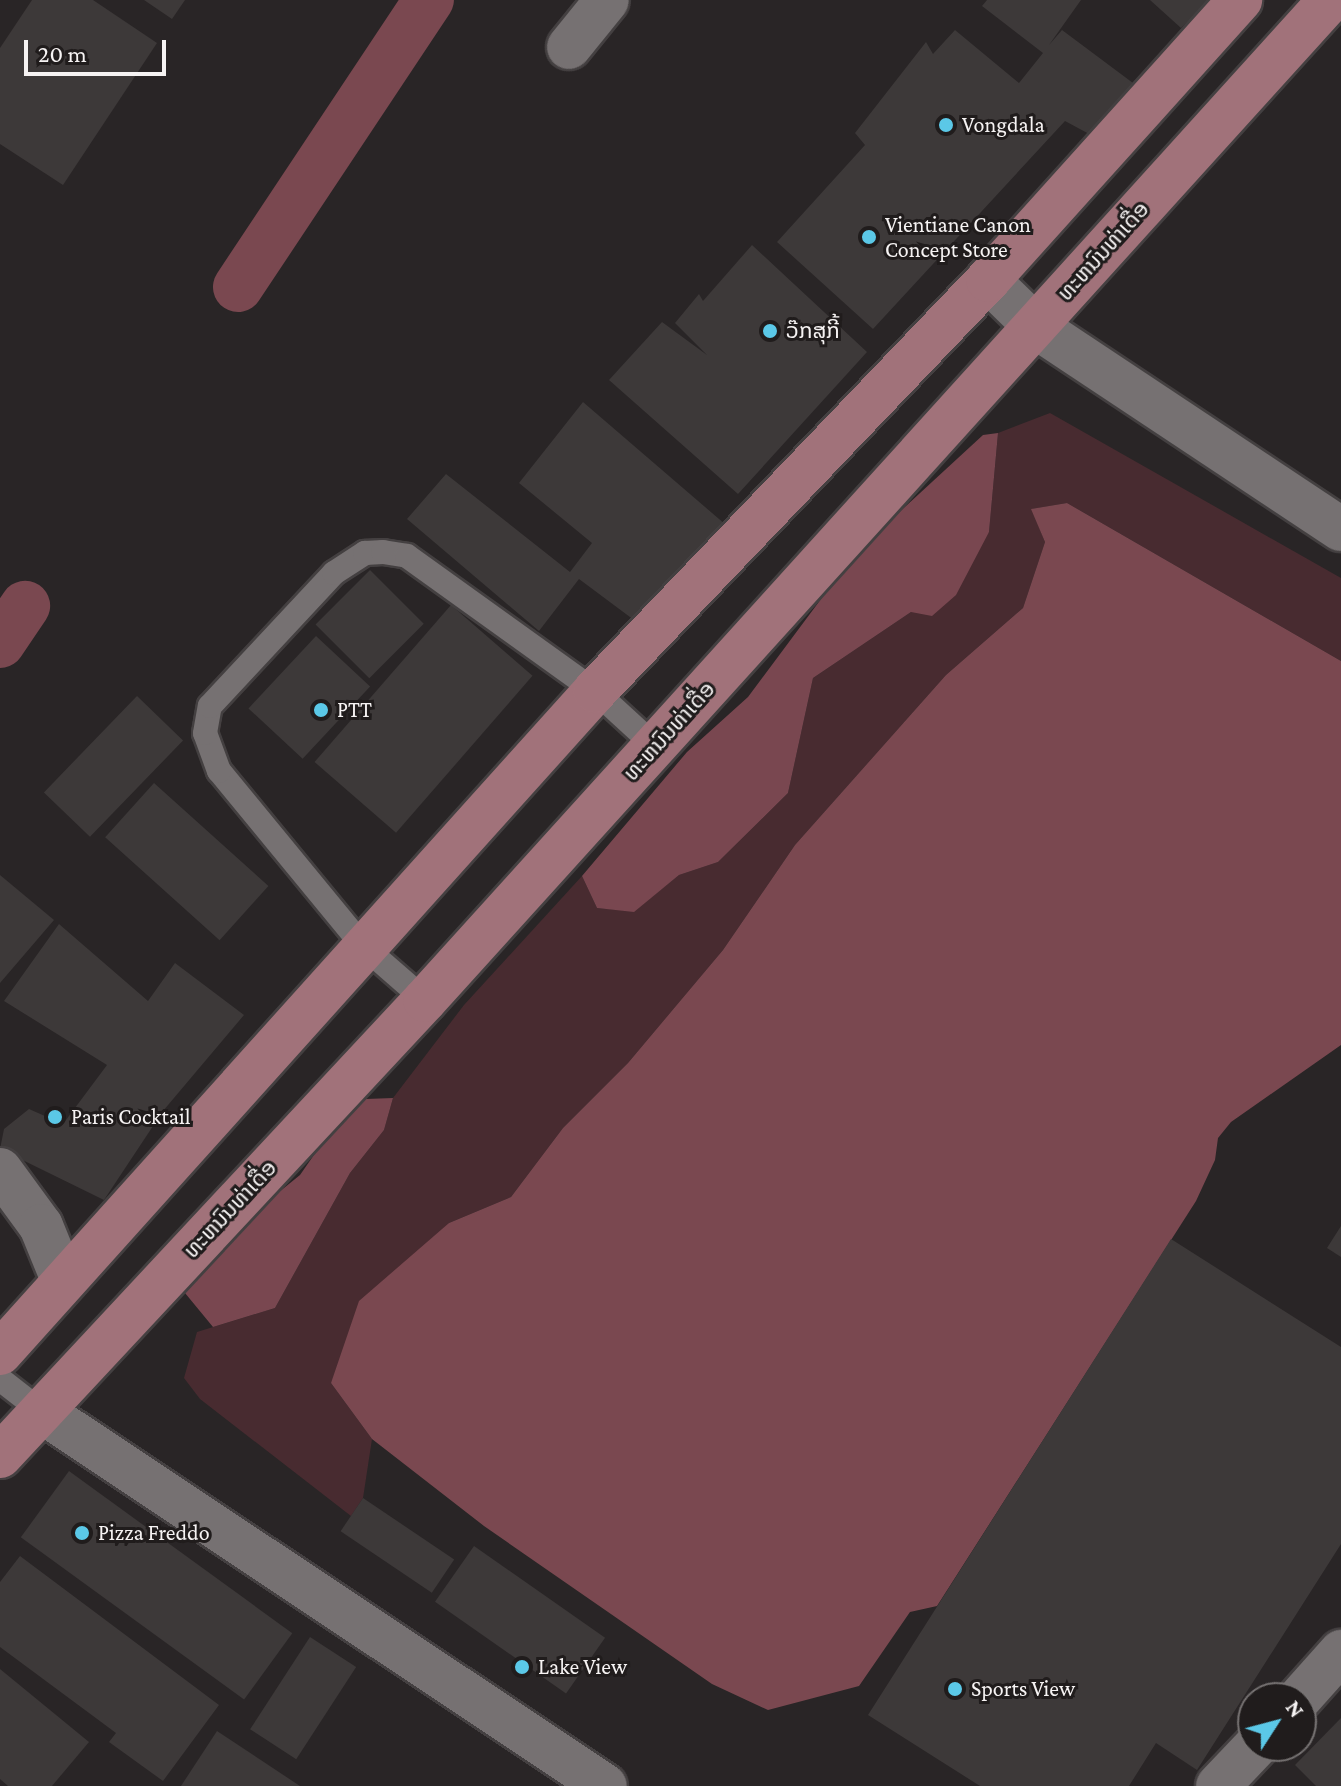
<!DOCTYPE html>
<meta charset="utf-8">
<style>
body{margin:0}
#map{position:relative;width:1341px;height:1786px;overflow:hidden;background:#292526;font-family:"Crimson Pro","Noto Sans Lao",serif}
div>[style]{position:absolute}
.green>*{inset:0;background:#482b30}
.forest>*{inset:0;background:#794750}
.water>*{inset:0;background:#7a4850}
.canal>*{height:50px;margin:-25px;padding:0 25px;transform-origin:25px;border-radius:25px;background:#7a4850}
.building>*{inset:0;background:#3d3939;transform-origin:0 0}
.roads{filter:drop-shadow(2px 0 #444041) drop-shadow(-2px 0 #444041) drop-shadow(0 2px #444041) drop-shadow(0 -2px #444041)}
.service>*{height:24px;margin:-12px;padding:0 12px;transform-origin:12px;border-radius:12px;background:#767172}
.minor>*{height:44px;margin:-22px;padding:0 22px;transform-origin:22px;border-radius:22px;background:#767172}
.primary>*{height:44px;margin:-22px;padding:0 22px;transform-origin:22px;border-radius:22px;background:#a1727a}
.dots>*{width:22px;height:22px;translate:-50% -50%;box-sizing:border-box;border:4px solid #201c1c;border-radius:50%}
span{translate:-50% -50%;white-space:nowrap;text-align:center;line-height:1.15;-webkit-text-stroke:6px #201c1c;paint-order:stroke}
.poi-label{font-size:22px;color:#f6f3f3}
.left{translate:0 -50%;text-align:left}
.street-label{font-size:22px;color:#f6f3f3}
.north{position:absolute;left:1237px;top:1682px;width:80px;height:80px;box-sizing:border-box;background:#201c1c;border:2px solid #767272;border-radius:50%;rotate:54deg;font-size:22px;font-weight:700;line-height:32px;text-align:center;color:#f6f3f3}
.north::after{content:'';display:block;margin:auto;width:28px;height:36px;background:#5bc8e7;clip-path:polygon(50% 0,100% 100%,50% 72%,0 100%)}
.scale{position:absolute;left:24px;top:40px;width:142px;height:36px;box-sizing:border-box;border:4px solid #f6f3f3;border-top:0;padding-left:10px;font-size:24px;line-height:28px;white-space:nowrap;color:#f6f3f3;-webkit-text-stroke:6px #201c1c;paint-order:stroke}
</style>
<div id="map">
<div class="green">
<i style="clip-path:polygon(1050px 413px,1341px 578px,1341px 661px,1067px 503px,1032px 509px,1045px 542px,1023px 608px,946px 675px,795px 845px,723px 950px,628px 1063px,563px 1128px,511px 1197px,449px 1223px,331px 1383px,372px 1439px,363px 1498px,351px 1516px,200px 1399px,184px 1378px,197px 1332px,275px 1308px,350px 1173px,384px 1130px,393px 1098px,464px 1005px,582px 876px,597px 908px,634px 911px,679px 875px,718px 862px,788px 793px,813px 678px,911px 612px,989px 532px,998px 433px)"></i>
</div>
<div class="forest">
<i style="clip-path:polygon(998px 433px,989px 532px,956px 595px,932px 616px,911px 612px,813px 678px,788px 793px,718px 862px,679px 875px,634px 912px,597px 908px,582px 876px,687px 752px,748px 697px,856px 552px,983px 435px)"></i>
<i style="clip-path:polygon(393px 1098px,384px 1130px,350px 1173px,275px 1308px,213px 1327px,185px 1293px,263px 1205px,300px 1175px,334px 1126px,366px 1099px)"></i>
</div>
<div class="water">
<i style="clip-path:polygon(1067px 503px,1341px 661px,1341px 1045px,1231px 1122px,1218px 1138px,1215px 1160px,1196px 1201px,937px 1606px,910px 1612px,859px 1686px,768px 1710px,712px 1684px,484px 1526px,372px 1439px,331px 1383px,359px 1301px,449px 1223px,511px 1197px,563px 1128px,628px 1063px,723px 950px,795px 845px,946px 675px,1023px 608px,1045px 542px,1031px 509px)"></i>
</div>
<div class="canal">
<i style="left:238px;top:287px;width:345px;rotate:-56.4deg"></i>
<i style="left:0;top:643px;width:45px;rotate:-56deg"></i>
</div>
<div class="building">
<i style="clip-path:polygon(32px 0,93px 0,157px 43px,63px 185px,0 144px,0 48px)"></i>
<i style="clip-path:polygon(144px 0,185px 0,172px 19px)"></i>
<i style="clip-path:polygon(987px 0,1081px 0,1049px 45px,1062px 30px,1133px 83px,1091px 135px,1065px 121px,873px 329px,777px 242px,865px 145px,855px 133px,926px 42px,933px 54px,955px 30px,1019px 83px,1043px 53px,982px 6px)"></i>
<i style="clip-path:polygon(1150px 0,1211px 0,1181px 28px)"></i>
<i style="clip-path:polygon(752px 245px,867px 352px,738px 494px,609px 380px,662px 322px,707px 355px,675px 323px,699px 294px,703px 301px)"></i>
<i style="clip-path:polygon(583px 402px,726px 525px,638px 623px,579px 579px,539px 631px,407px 519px,446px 474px,570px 572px,592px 543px,519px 483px)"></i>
<i style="left:370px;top:570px;width:76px;height:77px;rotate:45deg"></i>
<i style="left:451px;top:605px;width:108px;height:208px;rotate:41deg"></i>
<i style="left:316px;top:636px;width:74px;height:99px;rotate:43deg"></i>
<i style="left:137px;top:696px;width:64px;height:134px;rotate:44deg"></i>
<i style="left:154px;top:783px;width:154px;height:73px;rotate:42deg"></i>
<i style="clip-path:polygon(0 875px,54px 920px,0 983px)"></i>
<i style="clip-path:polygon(59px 924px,148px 1001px,175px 963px,244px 1015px,163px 1111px,104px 1200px,0 1149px,4px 1129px,29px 1109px,63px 1124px,107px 1065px,4px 1001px)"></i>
<i style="clip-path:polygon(1341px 1226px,1341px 1257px,1327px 1248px)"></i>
<i style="clip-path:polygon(1171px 1239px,1341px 1347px,1341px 1544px,1197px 1770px,1156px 1743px,1129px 1786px,980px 1786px,868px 1715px)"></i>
<i style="left:69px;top:1471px;width:276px;height:82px;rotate:36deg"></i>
<i style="left:363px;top:1498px;width:110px;height:40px;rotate:34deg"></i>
<i style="left:474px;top:1546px;width:160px;height:68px;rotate:35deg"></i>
<i style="clip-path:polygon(20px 1556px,219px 1705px,163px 1781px,109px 1742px,116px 1733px,0 1647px,0 1582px)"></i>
<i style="left:310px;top:1637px;width:55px;height:110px;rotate:33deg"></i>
<i style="clip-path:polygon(0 1669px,89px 1742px,52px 1786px,8px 1786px,0 1779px)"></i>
<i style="clip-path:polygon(1341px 1718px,1341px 1786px,1316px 1786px,1295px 1765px)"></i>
<i style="clip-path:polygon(217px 1731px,300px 1786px,181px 1786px)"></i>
</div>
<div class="roads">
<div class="service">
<i style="left:425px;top:1000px;width:82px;rotate:-138.9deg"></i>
<i style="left:363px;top:946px;width:227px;rotate:-129.4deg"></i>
<i style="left:219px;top:771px;width:40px;rotate:-110.2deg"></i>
<i style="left:205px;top:733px;width:27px;rotate:-80deg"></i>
<i style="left:210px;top:706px;width:182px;rotate:-47deg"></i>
<i style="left:334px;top:573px;width:37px;rotate:-33deg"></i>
<i style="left:365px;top:553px;width:18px;rotate:-3deg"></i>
<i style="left:383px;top:552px;width:24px;rotate:9deg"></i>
<i style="left:407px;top:556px;width:231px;rotate:35.7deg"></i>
<i style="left:595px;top:691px;width:81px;rotate:42.5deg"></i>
<i style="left:0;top:1379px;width:52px;rotate:38deg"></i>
</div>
<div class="minor">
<i style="left:569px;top:47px;width:60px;rotate:-51deg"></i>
<i style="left:988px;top:280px;width:66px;rotate:44.4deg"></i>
<i style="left:1035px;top:326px;width:367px;rotate:33.6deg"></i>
<i style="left:0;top:1170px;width:69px;rotate:53.8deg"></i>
<i style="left:41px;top:1226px;width:58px;rotate:67.8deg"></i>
<i style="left:41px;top:1411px;width:677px;rotate:33.62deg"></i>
<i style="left:1300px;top:1698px;width:62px;rotate:-48.3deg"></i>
<i style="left:1218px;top:1786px;width:55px;rotate:-46.5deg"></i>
</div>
<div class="primary">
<i style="left:0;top:1353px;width:890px;rotate:-48.05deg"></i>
<i style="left:595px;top:691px;width:569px;rotate:-46.28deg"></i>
<i style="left:988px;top:280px;width:377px;rotate:-48deg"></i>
<i style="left:0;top:1456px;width:623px;rotate:-47.02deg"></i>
<i style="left:425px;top:1000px;width:1349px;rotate:-47.85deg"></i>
</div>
</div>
<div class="dots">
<i style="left:946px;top:125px;background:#5bc8e7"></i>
<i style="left:869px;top:237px;background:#5bc8e7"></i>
<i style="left:770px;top:331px;background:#5bc8e7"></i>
<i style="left:321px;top:710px;background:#5bc8e7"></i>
<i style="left:55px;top:1117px;background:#5bc8e7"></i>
<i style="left:82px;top:1533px;background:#5bc8e7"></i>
<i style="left:522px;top:1667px;background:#5bc8e7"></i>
<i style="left:955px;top:1689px;background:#5bc8e7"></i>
</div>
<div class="poi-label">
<span class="left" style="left:962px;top:125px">Vongdala</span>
<span class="left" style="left:885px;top:237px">Vientiane Canon<br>Concept Store</span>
<span class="left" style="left:786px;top:331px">ວ໊ກສຸກີ້</span>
<span class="left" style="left:337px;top:710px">PTT</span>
<span class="left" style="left:71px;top:1117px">Paris Cocktail</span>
<span class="left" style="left:98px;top:1533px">Pizza Freddo</span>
<span class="left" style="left:538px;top:1667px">Lake View</span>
<span class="left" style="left:971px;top:1689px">Sports View</span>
</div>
<div class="street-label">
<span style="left:1103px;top:251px;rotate:-48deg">ທະຫນົນທ່າເດື່ອ</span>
<span style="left:669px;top:731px;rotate:-48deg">ທະຫນົນທ່າເດື່ອ</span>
<span style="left:230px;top:1209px;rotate:-47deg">ທະຫນົນທ່າເດື່ອ</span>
</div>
<div class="north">N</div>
<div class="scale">20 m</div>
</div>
